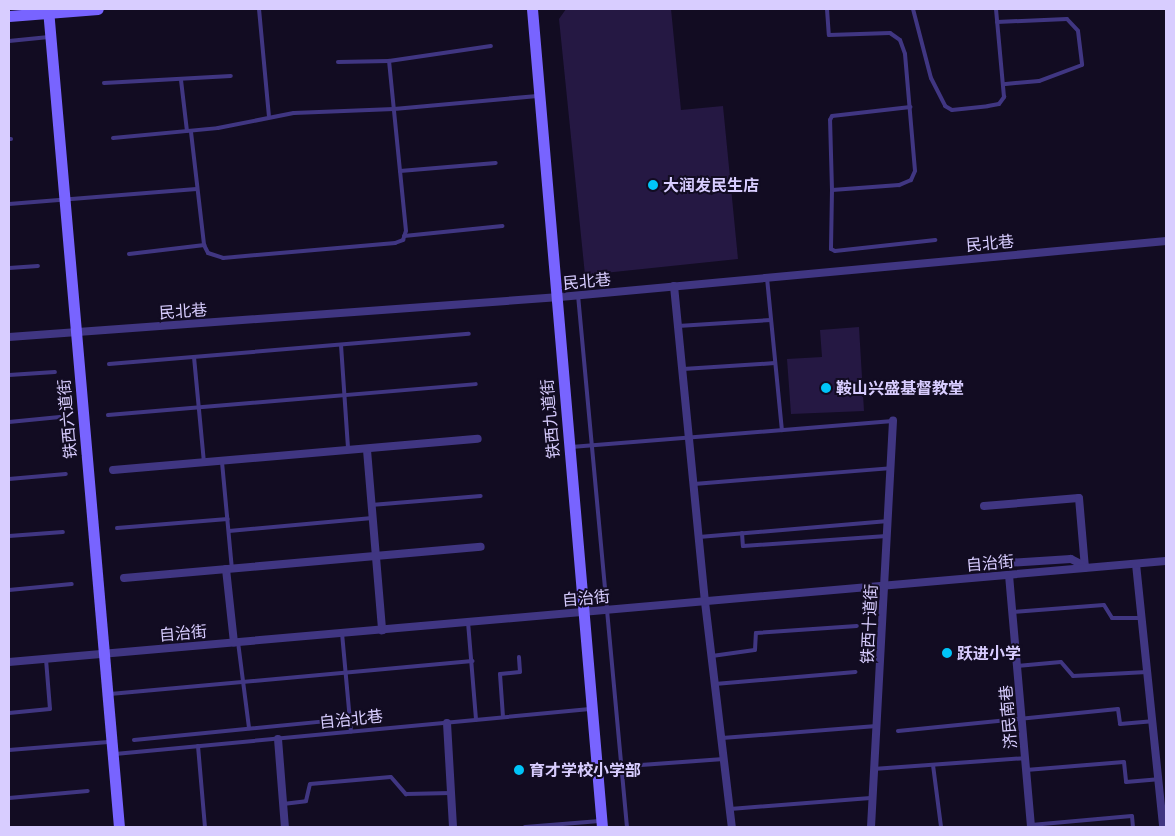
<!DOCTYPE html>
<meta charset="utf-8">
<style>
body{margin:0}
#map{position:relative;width:1175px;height:836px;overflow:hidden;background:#120c22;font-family:"Golos Text","Noto Sans SC",sans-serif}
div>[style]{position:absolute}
.building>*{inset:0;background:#251843}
.lane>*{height:4px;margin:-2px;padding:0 2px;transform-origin:2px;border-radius:2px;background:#403682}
.street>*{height:8px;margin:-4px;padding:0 4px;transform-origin:4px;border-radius:4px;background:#403682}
.secondary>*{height:11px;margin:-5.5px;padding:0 5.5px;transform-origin:5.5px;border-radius:5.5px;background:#7864ff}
.dots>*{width:14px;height:14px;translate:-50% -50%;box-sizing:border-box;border:2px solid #120c22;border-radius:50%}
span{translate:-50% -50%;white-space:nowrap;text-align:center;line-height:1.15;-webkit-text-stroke:4px #120c22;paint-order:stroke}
.poi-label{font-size:16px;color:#d8cdff;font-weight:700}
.left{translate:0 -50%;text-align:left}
.street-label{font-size:16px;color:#d8cdff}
.frame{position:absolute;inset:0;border:10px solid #d8cdff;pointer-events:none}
</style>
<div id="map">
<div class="building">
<i style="clip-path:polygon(566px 9px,671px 9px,681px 110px,723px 106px,738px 259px,585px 275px,559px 19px)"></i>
<i style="clip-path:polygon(859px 327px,864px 411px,791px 414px,787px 359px,822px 357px,820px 330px)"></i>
</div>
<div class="lane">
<i style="left:259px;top:9px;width:107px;rotate:84.7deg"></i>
<i style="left:827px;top:9px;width:26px;rotate:86deg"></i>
<i style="left:829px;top:35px;width:61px;rotate:-1.9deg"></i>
<i style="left:890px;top:33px;width:12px;rotate:35deg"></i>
<i style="left:900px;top:40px;width:15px;rotate:70deg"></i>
<i style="left:905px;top:54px;width:117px;rotate:85.1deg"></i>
<i style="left:915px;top:171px;width:10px;rotate:114deg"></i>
<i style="left:911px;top:180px;width:13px;rotate:157deg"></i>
<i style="left:899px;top:185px;width:67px;rotate:175.7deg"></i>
<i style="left:832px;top:190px;width:59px;rotate:91deg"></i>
<i style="left:831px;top:249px;width:4px;rotate:27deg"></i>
<i style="left:835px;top:251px;width:101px;rotate:-6.3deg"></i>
<i style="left:913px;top:9px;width:71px;rotate:75.4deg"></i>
<i style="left:931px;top:78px;width:31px;rotate:63deg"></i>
<i style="left:945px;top:106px;width:8px;rotate:30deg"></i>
<i style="left:952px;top:110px;width:36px;rotate:-6deg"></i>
<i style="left:988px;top:106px;width:11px;rotate:-10deg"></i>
<i style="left:999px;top:104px;width:9px;rotate:-54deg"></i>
<i style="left:1004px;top:97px;width:88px;rotate:-95.2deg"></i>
<i style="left:997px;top:22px;width:70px;rotate:-2.5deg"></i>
<i style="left:1067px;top:19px;width:16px;rotate:47deg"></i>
<i style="left:1078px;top:31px;width:34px;rotate:83deg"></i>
<i style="left:1082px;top:65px;width:46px;rotate:159.6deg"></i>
<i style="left:1039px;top:81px;width:36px;rotate:175deg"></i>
<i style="left:9px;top:41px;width:40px;rotate:-5.7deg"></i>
<i style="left:338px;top:62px;width:51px;rotate:-1.1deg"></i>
<i style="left:389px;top:61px;width:103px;rotate:-8.4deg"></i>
<i style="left:181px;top:80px;width:51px;rotate:83.3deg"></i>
<i style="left:104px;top:83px;width:127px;rotate:-3.2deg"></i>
<i style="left:191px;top:132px;width:114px;rotate:83.4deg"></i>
<i style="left:204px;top:245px;width:9px;rotate:63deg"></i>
<i style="left:208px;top:253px;width:16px;rotate:18deg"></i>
<i style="left:223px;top:258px;width:173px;rotate:-5deg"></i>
<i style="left:395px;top:243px;width:9px;rotate:-21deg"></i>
<i style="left:403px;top:240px;width:9px;rotate:-72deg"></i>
<i style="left:406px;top:231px;width:171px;rotate:-95.7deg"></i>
<i style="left:113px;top:138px;width:105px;rotate:-5.4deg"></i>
<i style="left:218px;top:128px;width:77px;rotate:-11.2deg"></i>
<i style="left:294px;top:113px;width:100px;rotate:-2.3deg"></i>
<i style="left:394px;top:109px;width:144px;rotate:-5.2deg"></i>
<i style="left:9px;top:139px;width:2px"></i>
<i style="left:400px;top:171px;width:96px;rotate:-4.8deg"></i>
<i style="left:832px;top:190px;width:70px;rotate:-91.6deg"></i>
<i style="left:830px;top:120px;width:4px;rotate:-63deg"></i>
<i style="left:832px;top:116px;width:79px;rotate:-6.6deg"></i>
<i style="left:9px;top:204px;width:188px;rotate:-4.6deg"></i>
<i style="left:404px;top:236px;width:99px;rotate:-5.8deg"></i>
<i style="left:129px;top:254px;width:76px;rotate:-6.8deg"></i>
<i style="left:9px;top:268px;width:29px;rotate:-4deg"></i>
<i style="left:767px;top:278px;width:153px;rotate:84.4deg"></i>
<i style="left:578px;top:295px;width:534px;rotate:84.74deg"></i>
<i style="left:678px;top:326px;width:93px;rotate:-3.7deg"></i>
<i style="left:341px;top:345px;width:104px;rotate:86.1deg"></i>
<i style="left:194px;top:357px;width:106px;rotate:84.6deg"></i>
<i style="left:109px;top:364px;width:361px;rotate:-4.8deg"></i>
<i style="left:683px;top:369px;width:92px;rotate:-3.7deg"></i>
<i style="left:9px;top:375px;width:46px;rotate:-3.7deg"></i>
<i style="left:108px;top:415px;width:369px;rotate:-4.8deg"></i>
<i style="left:9px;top:422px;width:51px;rotate:-5.6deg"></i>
<i style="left:571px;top:447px;width:323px;rotate:-4.6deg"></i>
<i style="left:222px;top:462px;width:107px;rotate:84.7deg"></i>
<i style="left:9px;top:479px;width:57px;rotate:-5deg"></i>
<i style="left:694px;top:484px;width:198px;rotate:-4.6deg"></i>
<i style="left:371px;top:505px;width:110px;rotate:-4.7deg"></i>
<i style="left:117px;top:528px;width:111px;rotate:-4.6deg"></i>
<i style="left:229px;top:531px;width:144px;rotate:-5.2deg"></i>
<i style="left:742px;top:533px;width:13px;rotate:86deg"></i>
<i style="left:743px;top:546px;width:144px;rotate:-4deg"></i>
<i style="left:9px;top:536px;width:54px;rotate:-4.2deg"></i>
<i style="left:699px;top:537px;width:190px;rotate:-4.8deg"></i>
<i style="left:9px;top:590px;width:63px;rotate:-5.4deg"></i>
<i style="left:1013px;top:612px;width:91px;rotate:-4.4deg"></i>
<i style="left:1104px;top:605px;width:15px;rotate:58deg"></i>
<i style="left:1112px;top:618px;width:30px"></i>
<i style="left:468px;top:622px;width:98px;rotate:85.3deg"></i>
<i style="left:342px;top:633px;width:99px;rotate:84.8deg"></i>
<i style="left:238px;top:642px;width:87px;rotate:82.7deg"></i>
<i style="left:712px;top:656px;width:43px;rotate:-7.9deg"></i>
<i style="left:755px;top:650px;width:17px;rotate:-87deg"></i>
<i style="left:756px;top:633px;width:101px;rotate:-4deg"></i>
<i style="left:1017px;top:666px;width:44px;rotate:-5.2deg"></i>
<i style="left:1061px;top:662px;width:18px;rotate:49deg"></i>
<i style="left:1073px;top:676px;width:74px;rotate:-3.1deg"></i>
<i style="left:715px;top:684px;width:141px;rotate:-4.9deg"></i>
<i style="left:110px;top:694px;width:364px;rotate:-5.2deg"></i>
<i style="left:9px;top:713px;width:41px;rotate:-5.6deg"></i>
<i style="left:50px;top:709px;width:50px;rotate:-94.6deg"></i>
<i style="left:503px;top:717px;width:43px;rotate:-94deg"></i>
<i style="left:500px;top:674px;width:20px;rotate:-6deg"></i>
<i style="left:520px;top:672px;width:15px;rotate:-94deg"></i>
<i style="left:898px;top:731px;width:221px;rotate:-5.7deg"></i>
<i style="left:1118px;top:709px;width:15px;rotate:82deg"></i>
<i style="left:1120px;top:724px;width:32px;rotate:-5deg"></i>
<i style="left:722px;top:738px;width:155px;rotate:-4.4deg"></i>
<i style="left:134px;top:740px;width:196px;rotate:-5.6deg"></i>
<i style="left:198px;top:746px;width:81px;rotate:85.1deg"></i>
<i style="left:9px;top:750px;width:100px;rotate:-4.6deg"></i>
<i style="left:115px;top:754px;width:477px;rotate:-5.4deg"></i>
<i style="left:933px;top:765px;width:63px;rotate:82.6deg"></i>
<i style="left:599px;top:768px;width:125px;rotate:-4.1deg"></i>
<i style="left:873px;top:769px;width:152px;rotate:-4.1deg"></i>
<i style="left:1026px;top:770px;width:98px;rotate:-4.7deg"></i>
<i style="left:1124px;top:762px;width:20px;rotate:84deg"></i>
<i style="left:1126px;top:782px;width:32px;rotate:-5deg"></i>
<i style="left:9px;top:798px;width:79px;rotate:-5.1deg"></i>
<i style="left:283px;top:804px;width:23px;rotate:-7deg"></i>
<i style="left:306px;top:801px;width:17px;rotate:-77deg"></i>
<i style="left:310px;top:784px;width:81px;rotate:-4.9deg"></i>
<i style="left:391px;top:777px;width:23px;rotate:49deg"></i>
<i style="left:406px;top:794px;width:45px;rotate:-1.3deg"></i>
<i style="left:730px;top:809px;width:141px;rotate:-4.5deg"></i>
<i style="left:1031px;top:825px;width:101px;rotate:-5.1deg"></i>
<i style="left:1132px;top:816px;width:11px;rotate:85deg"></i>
<i style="left:525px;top:827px;width:75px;rotate:-4.6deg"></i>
</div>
<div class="street">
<i style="left:674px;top:286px;width:318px;rotate:84.4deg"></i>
<i style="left:705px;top:602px;width:227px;rotate:83.2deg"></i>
<i style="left:9px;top:337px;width:552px;rotate:-4.15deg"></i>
<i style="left:560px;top:297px;width:609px;rotate:-5.28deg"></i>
<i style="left:367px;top:450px;width:181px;rotate:85.2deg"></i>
<i style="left:113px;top:470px;width:366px;rotate:-4.9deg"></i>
<i style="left:984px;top:506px;width:95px;rotate:-4.8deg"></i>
<i style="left:1079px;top:498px;width:70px;rotate:85.1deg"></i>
<i style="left:990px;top:564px;width:81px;rotate:-3.5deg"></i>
<i style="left:1071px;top:559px;width:16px;rotate:27deg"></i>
<i style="left:1136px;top:564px;width:264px;rotate:84.1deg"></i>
<i style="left:226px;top:569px;width:74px;rotate:83.8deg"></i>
<i style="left:1009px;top:575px;width:253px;rotate:85deg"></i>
<i style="left:124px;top:578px;width:358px;rotate:-5deg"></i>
<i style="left:9px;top:662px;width:1161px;rotate:-4.99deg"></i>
<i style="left:447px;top:723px;width:104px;rotate:86.7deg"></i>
<i style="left:278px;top:739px;width:88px;rotate:85.5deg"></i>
<i style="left:871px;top:827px;width:407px;rotate:-86.9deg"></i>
</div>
<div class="secondary">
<i style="left:48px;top:9px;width:821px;rotate:85.04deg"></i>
<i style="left:532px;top:9px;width:821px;rotate:85.11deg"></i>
<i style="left:9px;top:16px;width:89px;rotate:-4.5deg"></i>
</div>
<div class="dots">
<i style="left:653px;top:185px;background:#00c5f8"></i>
<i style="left:826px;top:388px;background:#00c5f8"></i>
<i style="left:947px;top:653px;background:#00c5f8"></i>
<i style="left:519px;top:770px;background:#00c5f8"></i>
</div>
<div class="poi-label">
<span class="left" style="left:663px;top:185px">大润发民生店</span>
<span class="left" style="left:836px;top:388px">鞍山兴盛基督教堂</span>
<span class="left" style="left:957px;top:653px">跃进小学</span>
<span class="left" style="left:529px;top:770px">育才学校小学部</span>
</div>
<div class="street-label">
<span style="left:990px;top:243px;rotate:-5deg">民北巷</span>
<span style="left:587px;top:281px;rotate:-5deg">民北巷</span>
<span style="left:183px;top:311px;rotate:-4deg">民北巷</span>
<span style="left:67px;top:419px;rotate:-95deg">铁西六道街</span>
<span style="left:550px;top:419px;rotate:-95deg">铁西九道街</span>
<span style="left:990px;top:563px;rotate:-5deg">自治街</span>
<span style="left:586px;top:598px;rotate:-5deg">自治街</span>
<span style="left:869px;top:624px;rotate:-87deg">铁西十道街</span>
<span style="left:183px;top:633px;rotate:-5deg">自治街</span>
<span style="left:1008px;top:717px;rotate:-95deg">济民南巷</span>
<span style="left:351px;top:719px;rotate:-6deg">自治北巷</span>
</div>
<div class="frame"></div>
</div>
